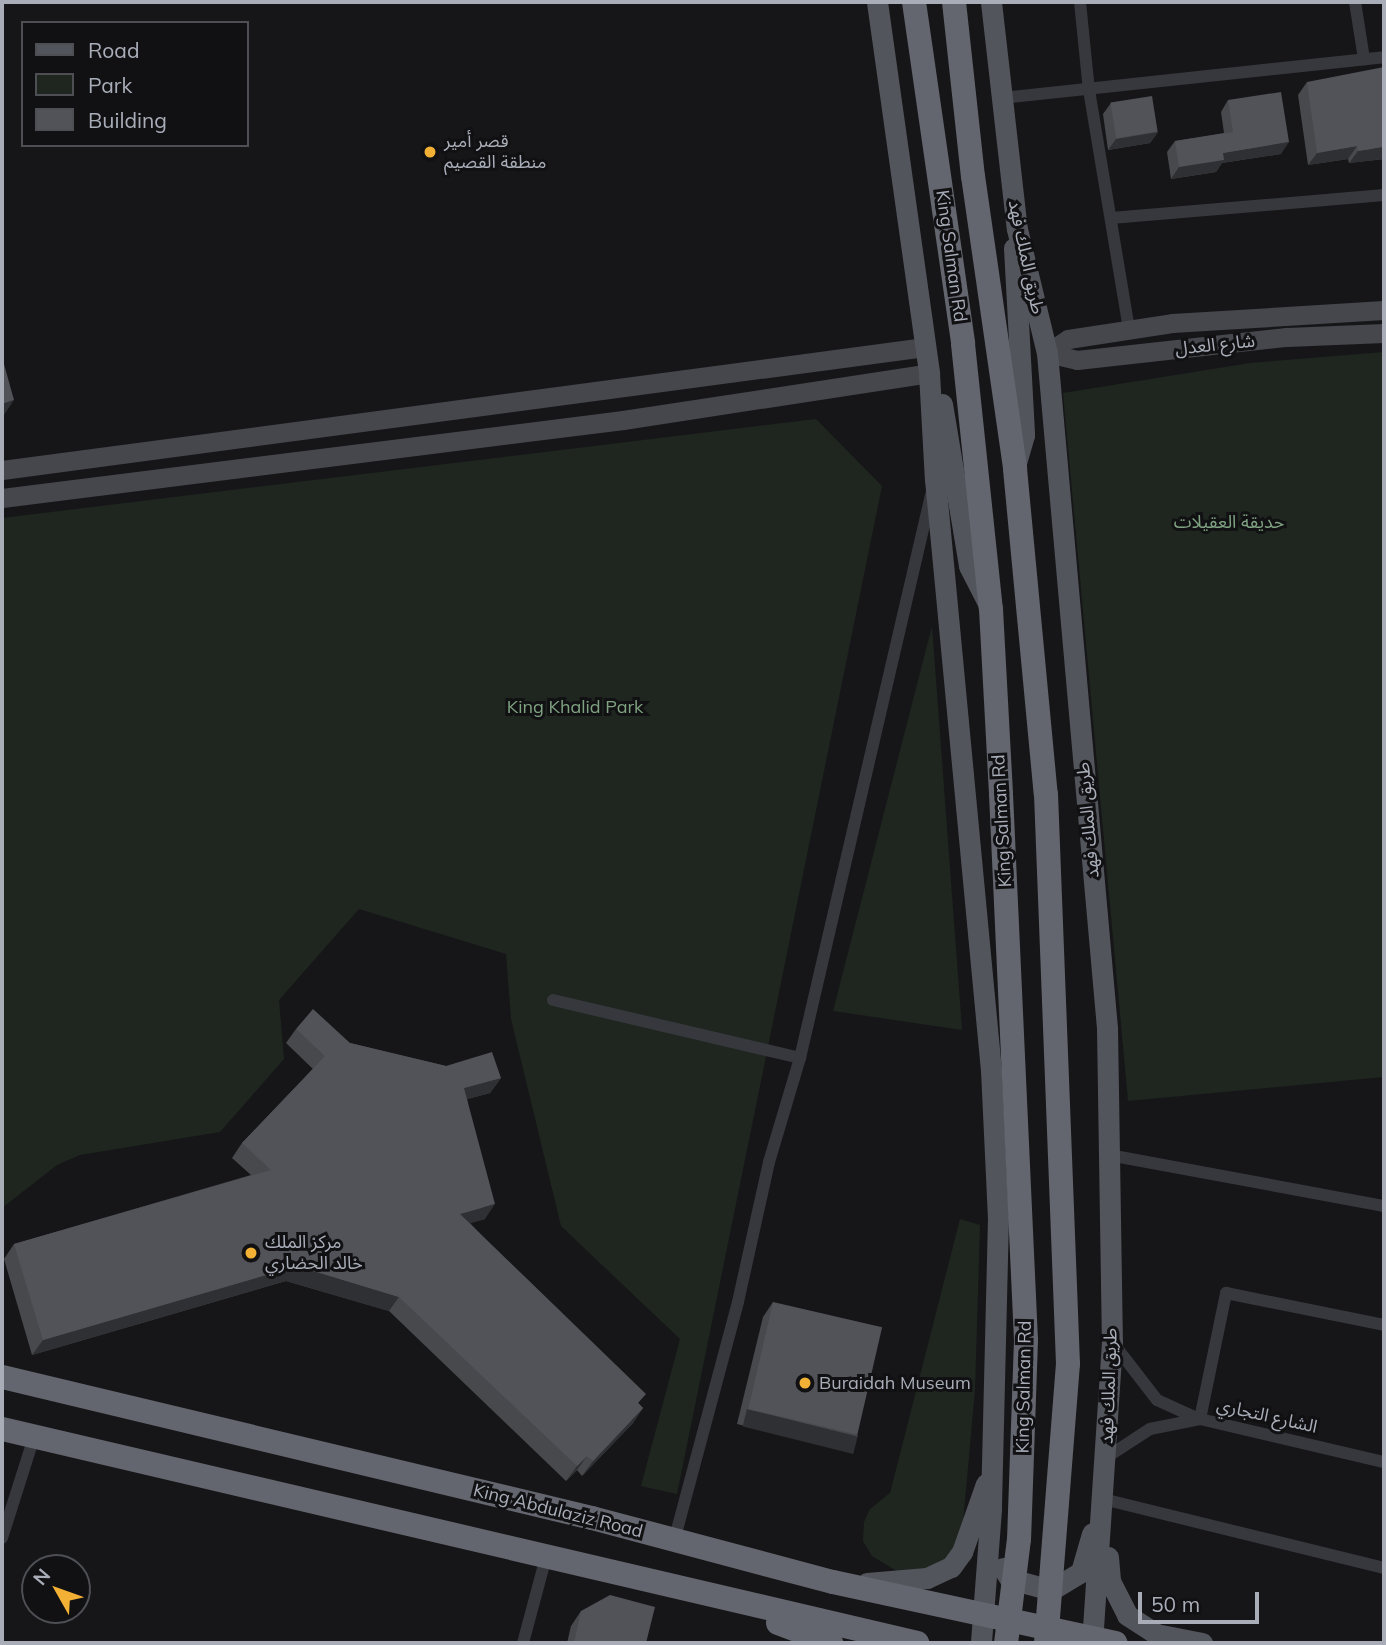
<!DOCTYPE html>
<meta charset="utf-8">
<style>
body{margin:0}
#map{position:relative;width:1386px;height:1645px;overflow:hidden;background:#161618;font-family:Mulish,"Noto Sans Arabic",sans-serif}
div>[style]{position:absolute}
.green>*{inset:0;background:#1e261f}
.street>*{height:12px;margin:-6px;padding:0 6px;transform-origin:6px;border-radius:6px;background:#37383d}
.secondary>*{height:19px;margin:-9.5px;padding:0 9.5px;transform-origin:9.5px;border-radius:9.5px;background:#45474d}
.primary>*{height:21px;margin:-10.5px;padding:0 10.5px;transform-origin:10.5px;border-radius:10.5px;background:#53555c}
.highway>*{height:24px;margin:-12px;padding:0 12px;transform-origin:12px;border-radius:12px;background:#63666e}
.highway-bridge>*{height:24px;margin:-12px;padding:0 12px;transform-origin:12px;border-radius:12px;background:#63666e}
.wall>*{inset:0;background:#47494d}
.shaded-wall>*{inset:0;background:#2f3033;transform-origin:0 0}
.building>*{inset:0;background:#525359;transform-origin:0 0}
.dots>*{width:19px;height:19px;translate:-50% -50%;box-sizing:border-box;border:4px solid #111113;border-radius:50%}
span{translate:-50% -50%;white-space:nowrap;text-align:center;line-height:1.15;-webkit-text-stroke:6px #111113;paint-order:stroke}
.poi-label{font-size:18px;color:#a8adb8}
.left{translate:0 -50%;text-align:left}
.street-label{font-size:18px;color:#a8adb8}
.park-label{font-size:18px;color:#7fa381}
.frame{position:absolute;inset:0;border:4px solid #a8adb8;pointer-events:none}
.legend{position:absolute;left:21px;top:21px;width:228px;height:126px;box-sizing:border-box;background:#111113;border:2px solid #4d4f55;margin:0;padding:9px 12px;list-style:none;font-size:21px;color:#a8adb8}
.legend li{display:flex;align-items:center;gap:14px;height:35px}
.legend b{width:35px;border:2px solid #4d4f55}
.north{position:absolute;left:21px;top:1554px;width:70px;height:70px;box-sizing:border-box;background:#111113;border:2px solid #4d4f55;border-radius:50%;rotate:310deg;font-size:19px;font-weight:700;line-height:28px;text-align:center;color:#a8adb8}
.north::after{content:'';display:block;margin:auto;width:24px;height:32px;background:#f2b134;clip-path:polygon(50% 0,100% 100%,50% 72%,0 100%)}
.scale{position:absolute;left:1138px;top:1592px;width:121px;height:32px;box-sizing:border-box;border:4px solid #a8adb8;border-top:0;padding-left:9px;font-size:21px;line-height:24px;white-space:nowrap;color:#a8adb8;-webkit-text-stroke:5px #111113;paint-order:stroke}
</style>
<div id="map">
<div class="green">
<i style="clip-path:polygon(1384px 352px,1384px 1077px,1128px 1101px,1063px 393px,1250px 363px)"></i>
<i style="clip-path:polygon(816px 419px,882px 486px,677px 1494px,641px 1486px,680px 1339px,561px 1226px,511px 1019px,506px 954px,359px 909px,279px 1000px,284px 1059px,220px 1132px,80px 1155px,57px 1165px,2px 1208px,2px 518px)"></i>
<i style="clip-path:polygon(932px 626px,962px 1029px,962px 1030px,833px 1011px)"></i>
<i style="clip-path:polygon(960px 1219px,980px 1225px,975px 1390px,961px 1545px,947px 1564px,900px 1573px,872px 1556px,863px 1541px,864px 1522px,870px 1509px,890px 1493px)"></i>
</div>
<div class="street">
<i style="left:1080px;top:2px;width:88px;rotate:84.2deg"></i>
<i style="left:1089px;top:90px;width:243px;rotate:80.5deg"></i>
<i style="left:1355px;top:2px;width:58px;rotate:81deg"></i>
<i style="left:1002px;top:98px;width:384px;rotate:-6.1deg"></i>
<i style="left:1111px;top:218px;width:274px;rotate:-4.8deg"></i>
<i style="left:553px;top:1000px;width:254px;rotate:13.2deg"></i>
<i style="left:1109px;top:1155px;width:280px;rotate:10.5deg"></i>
<i style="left:1113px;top:1343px;width:72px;rotate:52.3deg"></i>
<i style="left:1157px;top:1400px;width:46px;rotate:24.3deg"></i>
<i style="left:1200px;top:1419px;width:129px;rotate:-78.3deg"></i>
<i style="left:1226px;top:1293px;width:161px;rotate:11.4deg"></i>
<i style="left:1107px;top:1457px;width:51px;rotate:-33.1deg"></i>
<i style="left:1150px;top:1429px;width:51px;rotate:-11.3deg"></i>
<i style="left:1200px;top:1419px;width:189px;rotate:13.2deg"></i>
<i style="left:1103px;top:1499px;width:289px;rotate:13.8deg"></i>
<i style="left:2px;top:1538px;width:106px;rotate:-72.4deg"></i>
<i style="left:674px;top:1541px;width:247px;rotate:-75deg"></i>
<i style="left:738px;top:1302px;width:143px;rotate:-77.5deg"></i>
<i style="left:769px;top:1162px;width:109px;rotate:-73.4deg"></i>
<i style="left:800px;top:1058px;width:578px;rotate:-76.9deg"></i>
<i style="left:523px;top:1643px;width:89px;rotate:-75deg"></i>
</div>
<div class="secondary">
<i style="left:1047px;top:353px;width:25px;rotate:-34deg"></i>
<i style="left:1068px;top:339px;width:105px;rotate:-8.7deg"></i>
<i style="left:1172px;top:323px;width:212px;rotate:-3.5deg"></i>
<i style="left:1047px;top:353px;width:31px;rotate:13deg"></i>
<i style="left:1077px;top:360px;width:211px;rotate:-6.3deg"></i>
<i style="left:1287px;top:337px;width:97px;rotate:-2.4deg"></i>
<i style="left:2px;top:470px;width:931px;rotate:-7.59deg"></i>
<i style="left:2px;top:498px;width:626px;rotate:-7.16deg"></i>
<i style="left:623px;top:420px;width:310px;rotate:-8.7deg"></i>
</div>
<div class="primary">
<i style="left:877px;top:2px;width:375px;rotate:82deg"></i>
<i style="left:929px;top:373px;width:106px;rotate:86.8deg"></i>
<i style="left:935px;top:479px;width:594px;rotate:84.59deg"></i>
<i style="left:991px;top:1070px;width:148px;rotate:87.3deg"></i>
<i style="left:998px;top:1218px;width:291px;rotate:91.4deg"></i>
<i style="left:991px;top:1509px;width:134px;rotate:94.3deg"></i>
<i style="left:991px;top:2px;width:228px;rotate:83.5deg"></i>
<i style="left:1017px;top:229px;width:128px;rotate:76.4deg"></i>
<i style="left:1047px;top:353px;width:678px;rotate:84.92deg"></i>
<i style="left:1107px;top:1028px;width:314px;rotate:89.1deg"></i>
<i style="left:1112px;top:1342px;width:302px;rotate:93.8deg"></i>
<i style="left:1014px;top:248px;width:187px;rotate:86.9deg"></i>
<i style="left:1024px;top:435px;width:29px;rotate:106deg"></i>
<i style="left:942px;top:404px;width:164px;rotate:80.5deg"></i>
<i style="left:969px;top:566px;width:42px;rotate:62.8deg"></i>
<i style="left:1108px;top:1557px;width:24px;rotate:85deg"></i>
<i style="left:1110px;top:1581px;width:38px;rotate:63deg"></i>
<i style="left:1127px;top:1615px;width:35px;rotate:33deg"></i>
<i style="left:1156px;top:1634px;width:47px;rotate:11.1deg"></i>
<i style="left:1003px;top:1568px;width:13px;rotate:58deg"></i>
<i style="left:1010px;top:1579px;width:42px;rotate:15deg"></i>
<i style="left:1051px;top:1590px;width:35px;rotate:-31deg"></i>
<i style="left:1081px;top:1572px;width:40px;rotate:-74deg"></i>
<i style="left:867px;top:1583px;width:60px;rotate:-4.8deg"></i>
<i style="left:927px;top:1578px;width:26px;rotate:-25deg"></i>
<i style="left:951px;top:1567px;width:19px;rotate:-54deg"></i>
<i style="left:962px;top:1552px;width:72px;rotate:-70.6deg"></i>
</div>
<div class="highway">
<i style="left:914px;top:2px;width:345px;rotate:81.8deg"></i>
<i style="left:963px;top:344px;width:266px;rotate:84deg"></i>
<i style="left:991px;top:609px;width:185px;rotate:86.9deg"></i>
<i style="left:954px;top:2px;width:175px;rotate:83.8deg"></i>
<i style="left:973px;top:176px;width:296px;rotate:81.8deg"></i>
<i style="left:1015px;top:469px;width:326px;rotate:84.6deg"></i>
<i style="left:2px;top:1377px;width:607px;rotate:13.44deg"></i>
<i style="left:592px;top:1518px;width:249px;rotate:14.9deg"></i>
<i style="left:833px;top:1582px;width:289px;rotate:12.2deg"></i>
<i style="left:2px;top:1429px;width:940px;rotate:13.16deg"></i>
<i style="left:778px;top:1623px;width:57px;rotate:20.7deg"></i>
</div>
<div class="highway-bridge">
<i style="left:1001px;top:794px;width:547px;rotate:87.38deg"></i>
<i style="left:1026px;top:1340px;width:199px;rotate:92deg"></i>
<i style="left:1019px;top:1539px;width:105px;rotate:97.1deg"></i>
<i style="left:1046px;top:1643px;width:280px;rotate:-85.5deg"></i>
<i style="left:1068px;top:1364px;width:570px;rotate:-92.21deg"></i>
</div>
<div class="wall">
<i style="clip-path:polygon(1307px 82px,1384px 159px,1349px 163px,1348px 159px,1308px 165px,1298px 95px)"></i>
<i style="clip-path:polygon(1228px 100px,1281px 154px,1222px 163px,1216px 172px,1171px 179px,1167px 152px,1175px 141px,1224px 133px,1221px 112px)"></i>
<i style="clip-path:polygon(1111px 103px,1158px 132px,1150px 143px,1108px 150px,1103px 114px)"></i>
<i style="clip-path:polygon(296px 1029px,350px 1043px,446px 1066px,501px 1078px,490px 1093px,467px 1099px,485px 1219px,470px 1223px,643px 1408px,633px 1423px,582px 1476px,577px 1470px,566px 1481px,389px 1311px,286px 1281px,32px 1355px,4px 1259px,14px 1244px,251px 1175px,232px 1158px,242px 1143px,313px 1069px,286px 1043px)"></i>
<i style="clip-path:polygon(773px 1302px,858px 1436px,847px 1451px,737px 1424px,763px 1317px)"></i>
<i style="clip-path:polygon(581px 1611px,646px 1643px,567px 1643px,571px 1626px)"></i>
</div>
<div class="shaded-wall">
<i style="clip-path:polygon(1158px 132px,1150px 143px,1108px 150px,1116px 139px)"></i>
<i style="clip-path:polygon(1289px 142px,1281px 154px,1222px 163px,1216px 172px,1171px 179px,1179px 167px,1223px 153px)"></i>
<i style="clip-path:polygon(1357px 146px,1348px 159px,1308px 165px,1317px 153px)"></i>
<i style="clip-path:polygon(1384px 147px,1384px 159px,1349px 163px,1358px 151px)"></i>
<i style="clip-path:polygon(14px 400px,4px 415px,2px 416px,2px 404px)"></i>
<i style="clip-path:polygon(501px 1078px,490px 1093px,454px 1103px,464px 1088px)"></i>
<i style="clip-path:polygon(495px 1204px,485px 1219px,450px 1229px,460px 1214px)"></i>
<i style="clip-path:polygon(297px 1266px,399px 1297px,389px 1311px,286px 1281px,32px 1355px,43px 1340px)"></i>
<i style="clip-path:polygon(643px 1408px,633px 1423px,582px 1476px,593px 1461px)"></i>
<i style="left:747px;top:1409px;width:114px;height:18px;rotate:14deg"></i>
<i style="clip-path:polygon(587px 1456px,577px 1470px,566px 1481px,577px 1466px)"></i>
</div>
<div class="building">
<i style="clip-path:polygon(1384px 67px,1384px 147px,1358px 151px,1357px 146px,1317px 153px,1307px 82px)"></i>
<i style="clip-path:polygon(1281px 92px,1289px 142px,1223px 153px,1224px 160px,1179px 167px,1175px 141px,1233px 132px,1228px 100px)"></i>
<i style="left:1152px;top:96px;width:36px;height:42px;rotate:81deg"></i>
<i style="clip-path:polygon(2px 357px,14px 400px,2px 404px)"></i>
<i style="clip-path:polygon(313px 1009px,350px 1043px,446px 1066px,492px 1052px,501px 1078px,464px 1088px,495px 1204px,460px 1214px,646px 1394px,638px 1403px,643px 1408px,593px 1461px,587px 1456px,577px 1466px,399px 1297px,297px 1266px,43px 1340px,14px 1244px,271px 1170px,242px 1143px,325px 1056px,296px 1029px)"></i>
<i style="left:773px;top:1302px;width:112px;height:110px;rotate:13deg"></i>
<i style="clip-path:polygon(610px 1595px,655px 1607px,646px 1643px,574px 1643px,581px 1611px)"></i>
</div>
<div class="dots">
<i style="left:430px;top:152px;background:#f2b134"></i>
<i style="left:251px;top:1253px;background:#f2b134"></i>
<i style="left:805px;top:1383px;background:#f2b134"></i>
</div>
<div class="poi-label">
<span class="left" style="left:444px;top:152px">قصر أمير<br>منطقة القصيم</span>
<span class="left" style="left:265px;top:1253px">مركز الملك<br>خالد الحضاري</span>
<span class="left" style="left:819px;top:1383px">Buraidah Museum</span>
</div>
<div class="street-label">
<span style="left:951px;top:256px;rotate:82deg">King Salman Rd</span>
<span style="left:1026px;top:257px;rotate:78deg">طريق الملك فهد</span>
<span style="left:1215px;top:345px;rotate:-6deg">شارع العدل</span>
<span style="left:1088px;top:820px;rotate:-95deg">طريق الملك فهد</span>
<span style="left:1002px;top:821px;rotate:-93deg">King Salman Rd</span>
<span style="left:1109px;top:1386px;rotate:-88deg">طريق الملك فهد</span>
<span style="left:1024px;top:1387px;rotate:-89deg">King Salman Rd</span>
<span style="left:1267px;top:1416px;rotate:13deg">الشارع التجاري</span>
<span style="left:558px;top:1511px;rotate:14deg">King Abdulaziz Road</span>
</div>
<div class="park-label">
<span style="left:1229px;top:522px">حديقة العقيلات</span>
<span style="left:575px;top:707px">King Khalid Park</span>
</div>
<div class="frame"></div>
<ul class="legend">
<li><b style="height:9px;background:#53555c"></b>Road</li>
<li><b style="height:19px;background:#1e261f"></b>Park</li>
<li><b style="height:19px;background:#525359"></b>Building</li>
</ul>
<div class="north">N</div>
<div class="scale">50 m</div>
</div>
